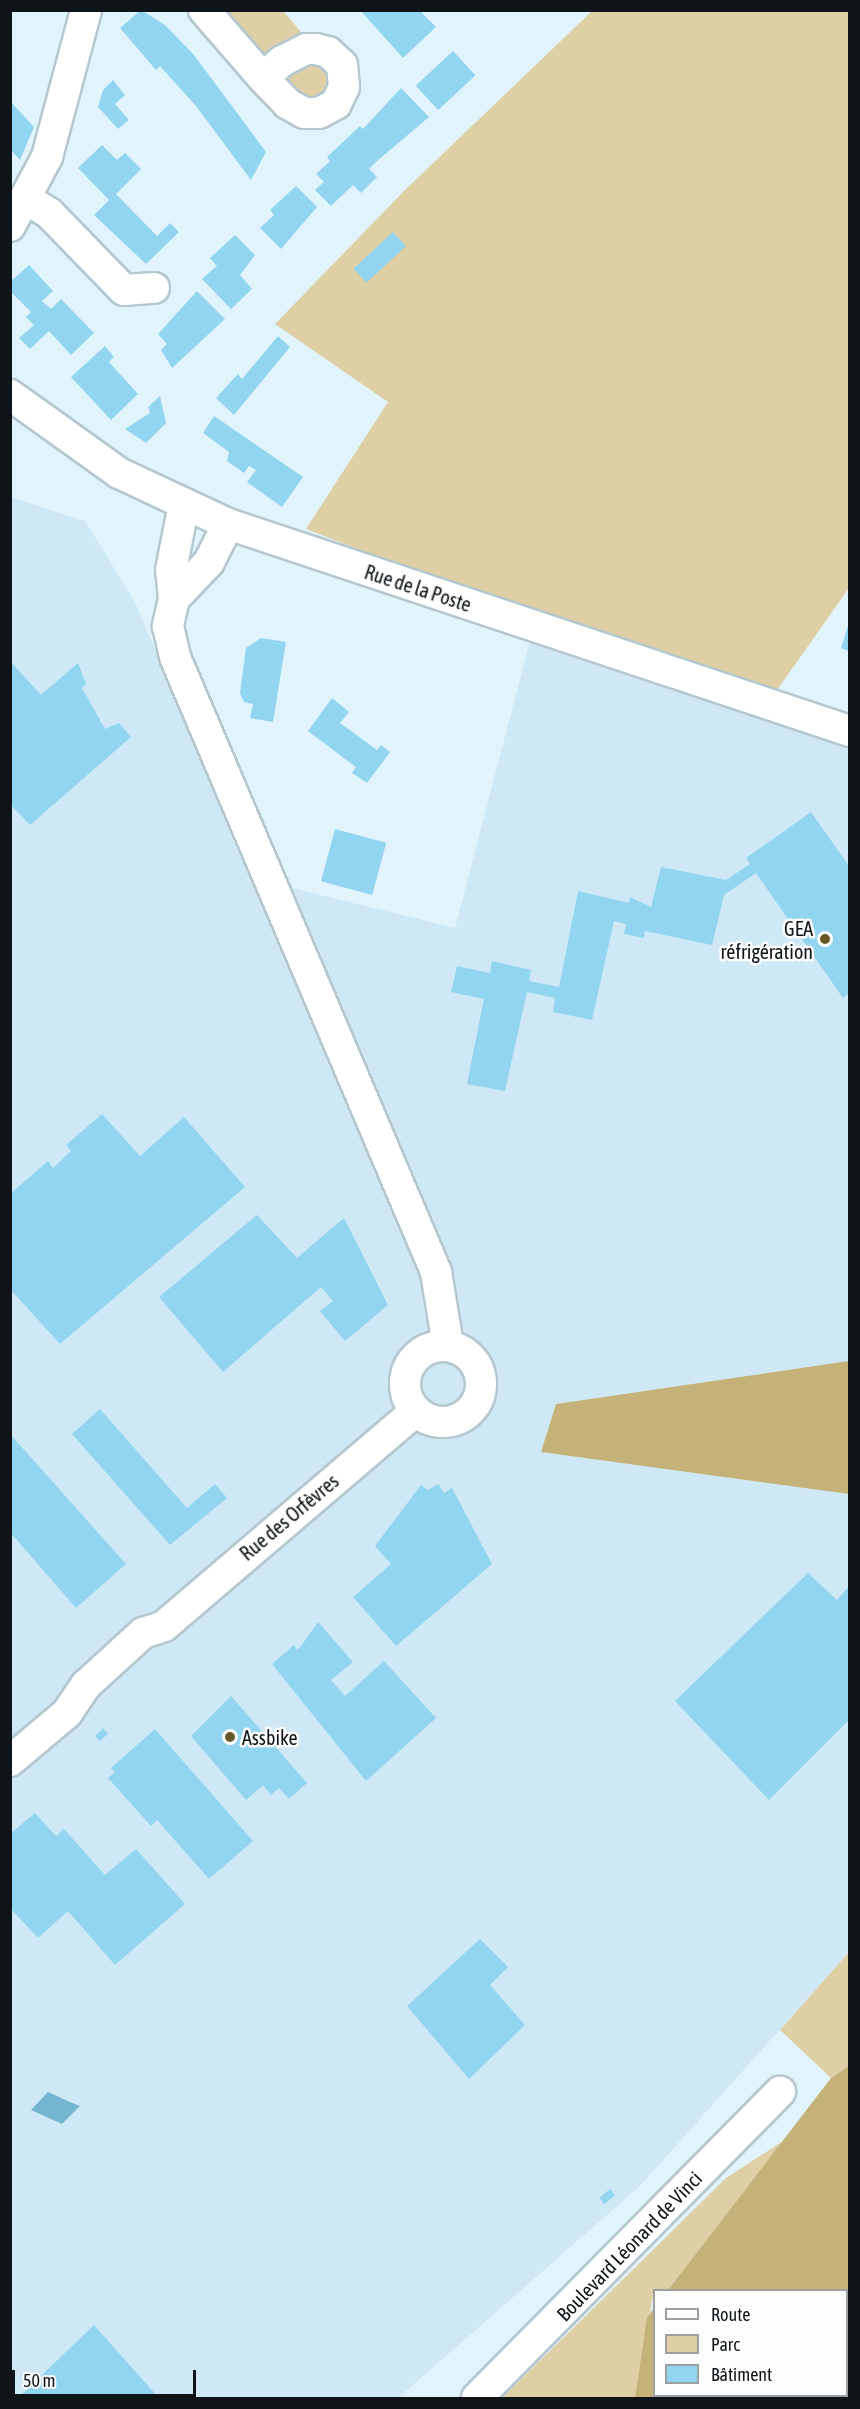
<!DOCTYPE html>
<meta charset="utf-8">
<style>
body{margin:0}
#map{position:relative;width:860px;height:2409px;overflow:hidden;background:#e1f4fc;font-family:"Asap Condensed",sans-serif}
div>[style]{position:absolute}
.built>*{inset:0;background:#cee9f5}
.green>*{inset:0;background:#ded0a4}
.forest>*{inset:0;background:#c4b279}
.water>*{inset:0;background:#74b6d1}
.building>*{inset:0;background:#92d5f1;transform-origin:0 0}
.roads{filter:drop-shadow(2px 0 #b5c7cf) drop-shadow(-2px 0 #b5c7cf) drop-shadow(0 2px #b5c7cf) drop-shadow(0 -2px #b5c7cf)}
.minor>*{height:30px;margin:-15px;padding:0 15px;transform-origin:15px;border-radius:15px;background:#fff}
.minor>.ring{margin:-15px;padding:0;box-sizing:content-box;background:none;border:30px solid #fff;border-radius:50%}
.dots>*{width:16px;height:16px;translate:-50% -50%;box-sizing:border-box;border:3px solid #fdfdfd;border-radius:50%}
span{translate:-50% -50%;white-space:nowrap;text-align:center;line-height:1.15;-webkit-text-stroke:5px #fdfdfd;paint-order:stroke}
.street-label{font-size:20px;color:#0e1417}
.poi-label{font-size:20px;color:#0e1417}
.right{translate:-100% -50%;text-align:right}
.left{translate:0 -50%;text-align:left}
.frame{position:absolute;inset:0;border:12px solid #0e1417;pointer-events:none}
.legend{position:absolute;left:653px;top:2289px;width:195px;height:108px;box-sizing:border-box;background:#fdfdfd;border:2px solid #9da0a1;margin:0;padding:8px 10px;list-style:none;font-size:18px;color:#0e1417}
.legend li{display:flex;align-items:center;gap:12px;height:30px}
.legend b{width:30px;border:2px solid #9da0a1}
.scale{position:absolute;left:12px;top:2370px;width:184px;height:27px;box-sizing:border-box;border:3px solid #0e1417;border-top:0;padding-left:8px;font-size:18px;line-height:21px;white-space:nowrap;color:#0e1417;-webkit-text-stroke:4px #fdfdfd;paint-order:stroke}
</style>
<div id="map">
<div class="built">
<i style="clip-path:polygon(11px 497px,85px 521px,135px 602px,252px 878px,455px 928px,536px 618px,850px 717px,849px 1361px,556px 1404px,541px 1452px,849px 1494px,849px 1952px,640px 2186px,398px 2398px,11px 2398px)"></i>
</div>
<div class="green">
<i style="clip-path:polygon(219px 11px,283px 11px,308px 40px,263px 53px)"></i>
<i style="clip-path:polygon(592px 11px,849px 11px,849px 588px,775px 693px,536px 618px,306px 529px,388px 402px,275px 324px,404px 191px)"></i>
<i style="clip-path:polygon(324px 61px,334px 88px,312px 105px,289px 88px,290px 72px,294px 65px)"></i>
<i style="clip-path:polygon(849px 1952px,849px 2066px,831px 2078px,780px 2030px)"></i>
<i style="clip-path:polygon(783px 2141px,668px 2290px,654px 2290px,635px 2398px,502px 2398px,726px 2178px)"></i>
</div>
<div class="forest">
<i style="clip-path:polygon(849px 1361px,849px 1494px,541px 1452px,556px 1404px)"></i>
<i style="clip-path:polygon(849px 2066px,849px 2398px,635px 2398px,647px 2318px,654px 2308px,654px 2396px,846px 2396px,846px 2290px,668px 2290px,831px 2078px)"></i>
</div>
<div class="water">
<i style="clip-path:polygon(48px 2092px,70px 2102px,80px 2106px,62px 2124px,31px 2110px)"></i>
</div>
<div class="building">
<i style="clip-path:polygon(141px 10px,165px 25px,194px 55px,266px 152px,251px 180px,196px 106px,160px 66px,156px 70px,120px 28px)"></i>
<i style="clip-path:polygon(360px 10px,419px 10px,436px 27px,403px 58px)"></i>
<i style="left:453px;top:51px;width:33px;height:51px;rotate:47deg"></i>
<i style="clip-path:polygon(113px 80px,125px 95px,115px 104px,129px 120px,118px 129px,98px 107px,103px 90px)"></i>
<i style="clip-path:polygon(401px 88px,429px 117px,377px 161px,369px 169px,377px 177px,361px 193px,353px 185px,331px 206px,315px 190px,324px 182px,316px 174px,330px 161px,327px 157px,360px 126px,363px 129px)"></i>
<i style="clip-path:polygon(10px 101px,34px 127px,20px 160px,10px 149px)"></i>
<i style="clip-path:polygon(102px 145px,117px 160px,125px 153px,141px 169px,116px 194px,157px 236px,170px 223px,179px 232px,146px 264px,94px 215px,109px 200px,78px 168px)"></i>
<i style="clip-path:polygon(296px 186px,317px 207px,281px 249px,260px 228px,274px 215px,270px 210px)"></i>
<i style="left:393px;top:232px;width:19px;height:54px;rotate:47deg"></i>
<i style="clip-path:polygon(235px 235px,255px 255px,240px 275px,252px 289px,231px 309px,202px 279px,217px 266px,210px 258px)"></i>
<i style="clip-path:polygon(29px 265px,53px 291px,42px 301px,51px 309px,61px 299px,94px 333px,71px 355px,49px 331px,30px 349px,19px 338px,34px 325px,26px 317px,31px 312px,10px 291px,10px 282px)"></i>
<i style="clip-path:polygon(197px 291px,225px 319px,172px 368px,161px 350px,167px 344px,158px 334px)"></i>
<i style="clip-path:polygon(278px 336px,290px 347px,234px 415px,216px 398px,238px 374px,242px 379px)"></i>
<i style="clip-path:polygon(105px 346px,114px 357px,109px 362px,138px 394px,111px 420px,71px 377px)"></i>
<i style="clip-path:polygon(160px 396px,166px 423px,146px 443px,125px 429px,150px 413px,148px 407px)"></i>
<i style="clip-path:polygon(214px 416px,303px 477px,282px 507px,247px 482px,256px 470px,249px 466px,244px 473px,227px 461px,229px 452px,203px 433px)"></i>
<i style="clip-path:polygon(849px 623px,849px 651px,841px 648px)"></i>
<i style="clip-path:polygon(261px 638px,286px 642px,273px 722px,250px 718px,253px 704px,244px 702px,240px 693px,246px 648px)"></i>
<i style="clip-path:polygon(10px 661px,41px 695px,78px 663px,86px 684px,82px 688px,105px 729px,119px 723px,131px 737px,30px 825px,10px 804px)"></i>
<i style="clip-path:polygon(332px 698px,349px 712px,340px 723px,377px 750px,381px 745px,390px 752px,367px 783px,352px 773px,356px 767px,308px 731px)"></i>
<i style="clip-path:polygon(811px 812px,849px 866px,849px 993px,843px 998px,756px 873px,724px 895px,712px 945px,645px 931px,644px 938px,624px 934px,626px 924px,614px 921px,592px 1020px,553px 1012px,555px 998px,527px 992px,505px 1091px,467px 1084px,484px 999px,451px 992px,457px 966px,490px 973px,492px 961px,531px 970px,529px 981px,559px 987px,578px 891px,629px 903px,630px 897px,651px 907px,661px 867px,726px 880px,750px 864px,746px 858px)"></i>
<i style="left:335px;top:829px;width:53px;height:54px;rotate:15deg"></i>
<i style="clip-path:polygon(102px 1114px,140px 1156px,184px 1117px,245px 1187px,60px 1344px,10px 1289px,10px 1194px,48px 1161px,53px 1168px,71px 1151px,66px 1145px)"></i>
<i style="clip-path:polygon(257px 1215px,297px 1258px,344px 1218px,388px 1305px,345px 1341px,320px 1311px,333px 1301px,321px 1287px,223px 1372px,159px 1297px)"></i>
<i style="clip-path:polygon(100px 1409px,187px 1508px,215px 1484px,227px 1498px,170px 1545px,72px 1434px)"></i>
<i style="clip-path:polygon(10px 1434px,126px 1564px,76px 1608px,10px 1532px)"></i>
<i style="clip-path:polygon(438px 1484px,444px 1493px,452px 1488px,492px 1564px,396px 1646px,353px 1597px,391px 1564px,375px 1546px,421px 1485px,428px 1490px)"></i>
<i style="clip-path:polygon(808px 1573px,837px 1600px,849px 1586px,849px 1720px,769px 1800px,675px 1701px)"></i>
<i style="clip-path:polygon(318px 1622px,353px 1662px,331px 1680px,345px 1696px,384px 1661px,436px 1718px,366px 1781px,272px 1664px,294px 1645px,297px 1650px,301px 1646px)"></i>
<i style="clip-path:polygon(231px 1696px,307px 1783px,289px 1799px,279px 1788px,271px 1795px,263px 1785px,246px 1800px,191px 1736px)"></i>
<i style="clip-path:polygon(103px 1728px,108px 1734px,100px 1741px,95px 1736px)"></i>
<i style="clip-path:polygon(155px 1729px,253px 1841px,209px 1879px,157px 1820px,151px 1826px,108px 1778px,115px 1772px,111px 1768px)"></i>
<i style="clip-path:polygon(35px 1813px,56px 1836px,64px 1829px,105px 1875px,136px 1849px,185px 1904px,115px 1965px,68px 1911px,38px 1938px,10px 1908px,10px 1834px)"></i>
<i style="clip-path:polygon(480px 1939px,508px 1967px,490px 1985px,525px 2025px,469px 2079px,407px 2006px)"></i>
<i style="left:610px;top:2189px;width:8px;height:14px;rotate:50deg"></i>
<i style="clip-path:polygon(94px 2325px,159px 2398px,18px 2398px)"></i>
</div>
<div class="roads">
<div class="minor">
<i style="left:204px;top:10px;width:90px;rotate:49.1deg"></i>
<i style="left:263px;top:78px;width:36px;rotate:46deg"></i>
<i style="left:288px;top:104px;width:18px;rotate:29deg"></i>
<i style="left:304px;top:113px;width:15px"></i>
<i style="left:319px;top:113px;width:19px;rotate:-28deg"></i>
<i style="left:336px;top:104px;width:19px;rotate:-65deg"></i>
<i style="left:344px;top:87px;width:22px;rotate:-95deg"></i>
<i style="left:342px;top:65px;width:19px;rotate:-137deg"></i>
<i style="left:328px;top:52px;width:12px;rotate:-166deg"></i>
<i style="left:316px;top:49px;width:10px;rotate:180deg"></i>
<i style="left:306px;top:49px;width:27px;rotate:153deg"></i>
<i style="left:282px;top:61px;width:25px;rotate:138deg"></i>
<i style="left:28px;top:200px;width:25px;rotate:32deg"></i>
<i style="left:49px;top:213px;width:107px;rotate:45.8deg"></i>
<i style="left:124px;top:290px;width:30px;rotate:-4deg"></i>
<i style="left:10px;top:226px;width:78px;rotate:-61.8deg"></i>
<i style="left:47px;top:157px;width:152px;rotate:-75.1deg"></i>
<i style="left:10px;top:395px;width:134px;rotate:35.6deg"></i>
<i style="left:119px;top:473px;width:120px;rotate:25.1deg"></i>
<i style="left:228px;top:524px;width:656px;rotate:18.41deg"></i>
<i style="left:184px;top:504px;width:67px;rotate:101.1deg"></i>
<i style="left:171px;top:570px;width:29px;rotate:84deg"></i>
<i style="left:174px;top:599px;width:28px;rotate:103deg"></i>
<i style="left:168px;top:626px;width:32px;rotate:77deg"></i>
<i style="left:175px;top:657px;width:668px;rotate:67deg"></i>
<i style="left:436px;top:1272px;width:74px;rotate:80.7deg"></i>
<i style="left:174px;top:599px;width:51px;rotate:-46.6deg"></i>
<i style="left:209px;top:562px;width:42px;rotate:-63.4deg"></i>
<i class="ring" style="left:405px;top:1346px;width:46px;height:46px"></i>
<i style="left:10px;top:1761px;width:75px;rotate:-40.1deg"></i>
<i style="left:67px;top:1713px;width:34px;rotate:-56deg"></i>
<i style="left:86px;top:1685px;width:77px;rotate:-42.4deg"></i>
<i style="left:143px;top:1633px;width:22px;rotate:-18deg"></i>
<i style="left:164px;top:1626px;width:331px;rotate:-40.5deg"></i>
<i style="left:477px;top:2398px;width:431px;rotate:-45.3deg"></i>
</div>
</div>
<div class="dots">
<i style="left:825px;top:939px;background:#675825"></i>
<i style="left:230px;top:1737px;background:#675825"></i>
</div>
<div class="street-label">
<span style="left:418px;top:588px;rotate:18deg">Rue de la Poste</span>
<span style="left:289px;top:1517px;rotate:-40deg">Rue des Orfèvres</span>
<span style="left:629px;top:2246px;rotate:-46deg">Boulevard Léonard de Vinci</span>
</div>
<div class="poi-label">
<span class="right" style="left:813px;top:940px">GEA<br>réfrigération</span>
<span class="left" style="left:242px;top:1737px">Assbike</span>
</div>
<div class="frame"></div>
<ul class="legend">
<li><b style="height:8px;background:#fff"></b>Route</li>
<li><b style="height:16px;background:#ded0a4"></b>Parc</li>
<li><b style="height:16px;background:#92d5f1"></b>Bâtiment</li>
</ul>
<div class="scale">50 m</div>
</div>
